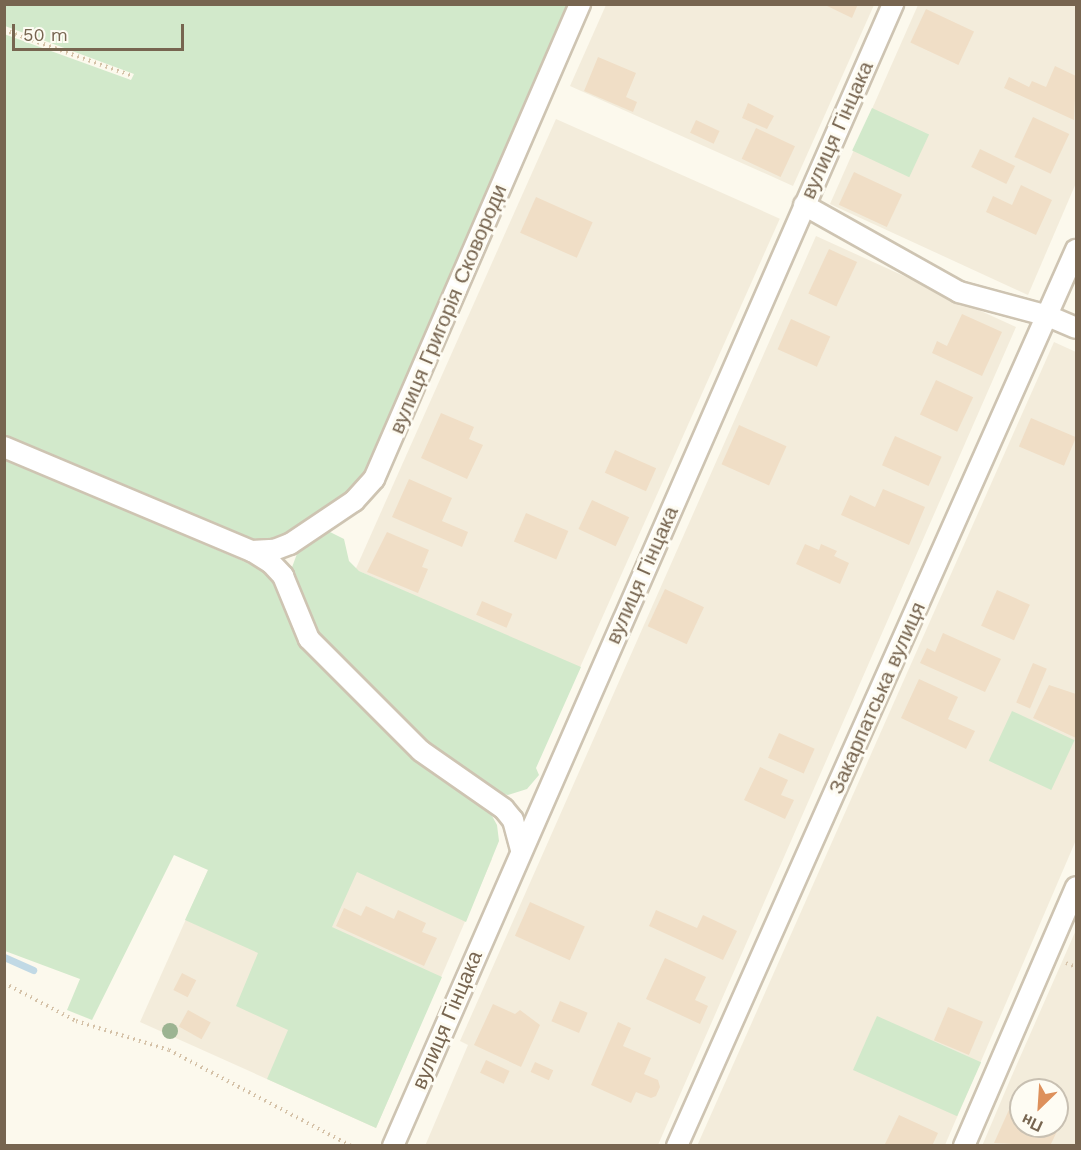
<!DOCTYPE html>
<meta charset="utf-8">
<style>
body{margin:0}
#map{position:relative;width:1081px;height:1150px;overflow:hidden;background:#fcf9ed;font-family:"Work Sans",sans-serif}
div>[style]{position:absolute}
.residential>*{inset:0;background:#f3ecdb;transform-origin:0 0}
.green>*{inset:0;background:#d2e9cb;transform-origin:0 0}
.stream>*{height:7px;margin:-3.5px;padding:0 3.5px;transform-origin:3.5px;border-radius:3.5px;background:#c1d9e5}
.building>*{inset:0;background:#f0dec6;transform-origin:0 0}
.path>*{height:4px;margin-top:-2px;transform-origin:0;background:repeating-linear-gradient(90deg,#d5c2a8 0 1.5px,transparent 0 6px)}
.roads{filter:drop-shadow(2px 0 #cec4b2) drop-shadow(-2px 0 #cec4b2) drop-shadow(0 2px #cec4b2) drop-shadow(0 -2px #cec4b2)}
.street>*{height:20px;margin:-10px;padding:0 10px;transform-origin:10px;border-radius:10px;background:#fff}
.trees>*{width:16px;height:16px;margin:-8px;border-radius:50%;background:#9cb492}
span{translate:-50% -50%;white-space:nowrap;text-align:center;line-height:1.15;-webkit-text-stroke:6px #fefcf3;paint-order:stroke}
.street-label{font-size:21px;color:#776550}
.frame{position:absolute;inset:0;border:6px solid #776550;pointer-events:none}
.north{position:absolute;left:1009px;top:1078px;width:60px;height:60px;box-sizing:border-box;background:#fefcf3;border:2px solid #c8c0b2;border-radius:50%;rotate:205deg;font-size:16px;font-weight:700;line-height:24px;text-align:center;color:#776550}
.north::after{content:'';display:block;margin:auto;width:21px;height:27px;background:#dd905b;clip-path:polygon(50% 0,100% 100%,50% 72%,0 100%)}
.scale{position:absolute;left:12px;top:24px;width:172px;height:27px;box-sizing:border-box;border:3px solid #776550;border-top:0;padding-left:8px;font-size:18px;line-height:21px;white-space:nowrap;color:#776550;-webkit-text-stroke:4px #fefcf3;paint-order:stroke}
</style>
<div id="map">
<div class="residential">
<i style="clip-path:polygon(606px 5px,874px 5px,793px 186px,570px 86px)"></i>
<i style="clip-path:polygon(918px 5px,1076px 5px,1076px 183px,1028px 295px,830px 204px)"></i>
<i style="left:556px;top:119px;width:245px;height:493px;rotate:24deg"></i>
<i style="clip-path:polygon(816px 236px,1016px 327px,658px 1145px,425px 1146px,468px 1045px,460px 1041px)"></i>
<i style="clip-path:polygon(1054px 342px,1076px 352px,1076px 840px,945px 1145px,697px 1146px)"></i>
<i style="clip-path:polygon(492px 859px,376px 1128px,140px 1022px,208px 870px)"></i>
<i style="clip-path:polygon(evenodd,1076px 930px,1076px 1145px,982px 1146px,1010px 1080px,1076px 930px,1021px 1090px,1057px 1090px,1057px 1126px,1021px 1126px,1021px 1090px)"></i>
</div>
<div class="green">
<i style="clip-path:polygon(5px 5px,567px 5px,367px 472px,346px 497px,274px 543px,251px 542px,5px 438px,4px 34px,131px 80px,134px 74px,5px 26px)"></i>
<i style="left:872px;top:108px;width:63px;height:47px;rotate:25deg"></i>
<i style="clip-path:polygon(4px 458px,264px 570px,274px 580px,297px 640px,307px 654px,405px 752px,491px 814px,497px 825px,499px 841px,466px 922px,357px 872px,332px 927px,442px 977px,376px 1128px,267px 1079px,288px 1030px,236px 1006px,258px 953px,185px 920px,208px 870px,174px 855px,92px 1020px,67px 1010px,80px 979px,5px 951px)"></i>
<i style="clip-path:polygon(324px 529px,344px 539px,349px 561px,359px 571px,581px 667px,536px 768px,539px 775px,527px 789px,508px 795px,498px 793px,443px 759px,320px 640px,291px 570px,298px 551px)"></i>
<i style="left:1012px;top:711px;width:69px;height:55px;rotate:25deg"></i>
<i style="left:877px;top:1016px;width:114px;height:59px;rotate:24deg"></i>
</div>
<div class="stream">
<i style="left:4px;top:957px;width:32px;rotate:24deg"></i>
</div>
<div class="building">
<i style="clip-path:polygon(823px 4px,858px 4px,852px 18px)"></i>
<i style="left:926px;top:9px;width:53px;height:37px;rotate:25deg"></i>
<i style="clip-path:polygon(598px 57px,636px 73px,626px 97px,637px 102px,633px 112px,584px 91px)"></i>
<i style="clip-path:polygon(1055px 66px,1076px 76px,1074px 120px,1004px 88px,1009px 77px,1029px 87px,1032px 81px,1046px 87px)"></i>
<i style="clip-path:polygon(748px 103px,774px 116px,767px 129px,742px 118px)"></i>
<i style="left:1033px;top:117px;width:40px;height:44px;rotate:25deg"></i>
<i style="left:696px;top:120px;width:26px;height:14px;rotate:25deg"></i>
<i style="left:756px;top:128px;width:43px;height:34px;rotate:25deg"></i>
<i style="left:980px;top:149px;width:39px;height:20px;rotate:26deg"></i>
<i style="left:854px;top:172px;width:53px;height:36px;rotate:25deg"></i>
<i style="clip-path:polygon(1021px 185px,1052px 200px,1036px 235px,986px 212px,993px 196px,1012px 205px)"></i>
<i style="left:536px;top:197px;width:62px;height:39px;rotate:24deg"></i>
<i style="left:829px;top:249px;width:31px;height:49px;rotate:25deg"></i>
<i style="clip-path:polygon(962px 314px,1002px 332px,982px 376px,932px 353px,937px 341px,947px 346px)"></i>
<i style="left:791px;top:319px;width:43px;height:33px;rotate:24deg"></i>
<i style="left:936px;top:380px;width:41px;height:38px;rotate:25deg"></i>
<i style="clip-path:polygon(441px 413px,474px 427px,469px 439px,483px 445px,467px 479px,421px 458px)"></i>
<i style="left:1031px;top:418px;width:49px;height:31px;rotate:23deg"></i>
<i style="left:739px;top:425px;width:52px;height:43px;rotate:24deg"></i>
<i style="left:895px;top:436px;width:51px;height:32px;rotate:24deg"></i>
<i style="left:615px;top:450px;width:45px;height:25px;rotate:24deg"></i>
<i style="clip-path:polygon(409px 479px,452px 498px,442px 521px,468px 532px,462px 547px,392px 517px)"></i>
<i style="clip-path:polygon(883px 489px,925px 507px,909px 545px,841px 515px,850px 495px,875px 507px)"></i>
<i style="left:592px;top:500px;width:41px;height:32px;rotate:25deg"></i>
<i style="left:526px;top:513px;width:46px;height:31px;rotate:23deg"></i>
<i style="clip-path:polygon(387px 532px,429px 550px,422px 567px,428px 569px,418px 593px,367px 572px)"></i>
<i style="clip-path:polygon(805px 544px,819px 550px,821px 544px,837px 551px,834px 556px,849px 563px,840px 584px,796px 564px)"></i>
<i style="left:665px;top:589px;width:43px;height:41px;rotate:25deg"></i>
<i style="left:997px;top:590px;width:36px;height:39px;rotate:24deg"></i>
<i style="left:482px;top:601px;width:33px;height:15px;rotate:23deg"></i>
<i style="clip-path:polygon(943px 633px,1001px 659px,985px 692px,920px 663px,927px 648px,935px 652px)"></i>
<i style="left:1033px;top:663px;width:15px;height:43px;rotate:23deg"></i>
<i style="clip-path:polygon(919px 679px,958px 697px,948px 719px,975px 731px,966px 749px,901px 718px)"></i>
<i style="clip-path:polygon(1049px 685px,1076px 694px,1076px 738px,1033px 718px)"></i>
<i style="left:779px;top:733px;width:39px;height:27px;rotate:24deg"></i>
<i style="clip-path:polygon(760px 767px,788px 780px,781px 795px,794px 800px,785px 819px,744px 800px)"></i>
<i style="left:530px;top:902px;width:60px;height:37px;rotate:24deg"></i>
<i style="clip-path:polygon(366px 906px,394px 919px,398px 910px,426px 923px,422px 932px,437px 938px,424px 966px,336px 926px,344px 908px,361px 916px)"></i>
<i style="clip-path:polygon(656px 910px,697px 928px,703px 915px,737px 931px,723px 960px,649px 926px)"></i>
<i style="clip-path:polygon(665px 958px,706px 977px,695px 1000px,708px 1006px,700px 1024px,646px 999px)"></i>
<i style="left:182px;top:973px;width:16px;height:19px;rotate:27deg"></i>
<i style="left:560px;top:1001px;width:30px;height:22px;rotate:23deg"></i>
<i style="clip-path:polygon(493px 1004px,515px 1014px,520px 1010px,540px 1025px,521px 1067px,474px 1045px)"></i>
<i style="left:948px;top:1007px;width:38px;height:36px;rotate:23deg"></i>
<i style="left:188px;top:1010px;width:26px;height:19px;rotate:29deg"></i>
<i style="clip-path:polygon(618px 1022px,631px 1028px,623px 1046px,651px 1058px,644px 1074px,658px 1080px,660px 1087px,656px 1096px,651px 1098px,636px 1092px,631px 1103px,591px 1085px)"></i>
<i style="left:486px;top:1060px;width:26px;height:14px;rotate:25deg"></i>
<i style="left:535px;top:1062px;width:20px;height:11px;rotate:24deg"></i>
<i style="clip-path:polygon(1012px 1103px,1021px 1107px,1021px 1126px,1060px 1125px,1050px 1146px,994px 1143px)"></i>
<i style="clip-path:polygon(899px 1115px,938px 1133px,932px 1146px,884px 1146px)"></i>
</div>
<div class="path">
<i style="left:4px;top:30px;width:134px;rotate:19.7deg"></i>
<i style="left:1066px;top:963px;width:11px;rotate:22deg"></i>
<i style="left:4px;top:983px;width:81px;rotate:27.8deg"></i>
<i style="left:76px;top:1021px;width:97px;rotate:17.3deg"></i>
<i style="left:169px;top:1050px;width:206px;rotate:27.8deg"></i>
</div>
<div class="roads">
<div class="street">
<i style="left:804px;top:205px;width:178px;rotate:29.3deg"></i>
<i style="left:959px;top:292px;width:92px;rotate:15.1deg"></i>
<i style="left:1048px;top:316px;width:30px;rotate:23deg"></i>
<i style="left:4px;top:447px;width:269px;rotate:22.8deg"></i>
<i style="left:252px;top:551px;width:22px;rotate:32deg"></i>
<i style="left:271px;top:563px;width:18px;rotate:47deg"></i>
<i style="left:283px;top:576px;width:68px;rotate:67.6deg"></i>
<i style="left:309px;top:639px;width:158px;rotate:45deg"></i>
<i style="left:421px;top:751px;width:101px;rotate:34.9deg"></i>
<i style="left:504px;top:809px;width:14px;rotate:51deg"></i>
<i style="left:513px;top:820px;width:31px;rotate:75deg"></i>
<i style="left:252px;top:551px;width:22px;rotate:-3deg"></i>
<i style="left:274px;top:550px;width:17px;rotate:-21deg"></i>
<i style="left:290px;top:544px;width:77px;rotate:-33.9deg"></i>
<i style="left:354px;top:501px;width:30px;rotate:-48deg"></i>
<i style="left:374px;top:479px;width:518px;rotate:-66.55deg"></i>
<i style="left:393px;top:1146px;width:1247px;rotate:-66.35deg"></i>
<i style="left:677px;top:1146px;width:981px;rotate:-66deg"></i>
<i style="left:964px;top:1146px;width:282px;rotate:-66.6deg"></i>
</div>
</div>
<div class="trees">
<i style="left:170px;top:1031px"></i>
</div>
<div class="street-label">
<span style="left:837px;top:130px;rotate:-66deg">вулиця Гінцака</span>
<span style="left:448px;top:309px;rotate:-67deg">вулиця Григорія Сковороди</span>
<span style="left:642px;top:575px;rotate:-66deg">вулиця Гінцака</span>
<span style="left:877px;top:698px;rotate:-66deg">Закарпатська вулиця</span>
<span style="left:447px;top:1020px;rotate:-67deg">вулиця Гінцака</span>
</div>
<div class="frame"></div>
<div class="north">Пн</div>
<div class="scale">50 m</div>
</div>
